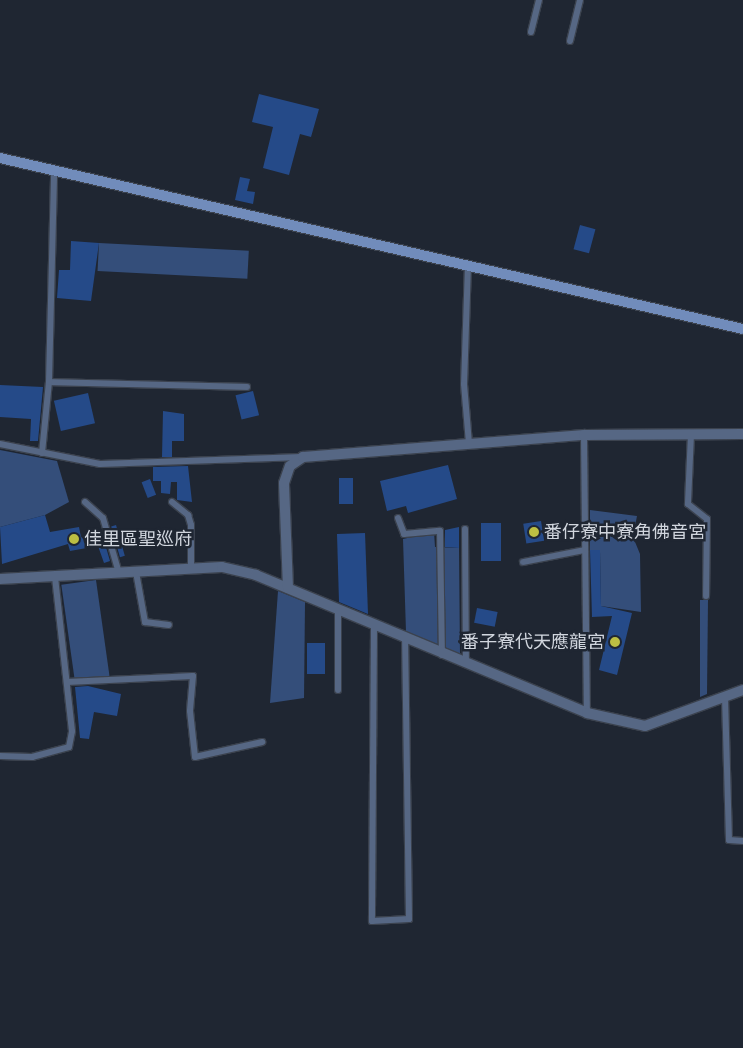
<!DOCTYPE html>
<meta charset="utf-8">
<style>
body{margin:0}
#map{position:relative;width:743px;height:1048px;overflow:hidden;background:#1f2632;font-family:Rubik,"Noto Sans TC",sans-serif}
div>[style]{position:absolute}
.green>*{inset:0;background:#344e7a;transform-origin:0 0}
.building>*{inset:0;background:#254a88;transform-origin:0 0}
.roads{filter:drop-shadow(1px 0 #3b424e) drop-shadow(-1px 0 #3b424e) drop-shadow(0 1px #3b424e) drop-shadow(0 -1px #3b424e)}
.lane>*{height:6px;margin:-3px;padding:0 3px;transform-origin:3px;border-radius:3px;background:#566784}
.street>*{height:10px;margin:-5px;padding:0 5px;transform-origin:5px;border-radius:5px;background:#566784}
.secondary>*{height:10px;margin:-5px;padding:0 5px;transform-origin:5px;border-radius:5px;background:#718cbb}
.dots>*{width:14px;height:14px;translate:-50% -50%;box-sizing:border-box;border:2px solid #1f2632;border-radius:50%}
span{translate:-50% -50%;white-space:nowrap;text-align:center;line-height:1.15;-webkit-text-stroke:5px #1f2632;paint-order:stroke}
.poi-label{font-size:18px;color:#d1d6de}
.left{translate:0 -50%;text-align:left}
.right{translate:-100% -50%;text-align:right}
</style>
<div id="map">
<div class="green">
<i style="left:99px;top:243px;width:150px;height:28px;rotate:3deg"></i>
<i style="clip-path:polygon(0 450px,57px 461px,69px 502px,45px 515px,0 527px)"></i>
<i style="clip-path:polygon(590px 510px,637px 516px,633px 537px,640px 554px,641px 612px,601px 606px,600px 551px,590px 550px)"></i>
<i style="clip-path:polygon(434px 532px,435px 547px,459px 548px,460px 655px,406px 632px,403px 539px)"></i>
<i style="left:96px;top:580px;width:97px;height:35px;rotate:82deg"></i>
<i style="clip-path:polygon(278px 591px,305px 602px,304px 698px,270px 703px)"></i>
<i style="clip-path:polygon(700px 600px,708px 600px,707px 694px,700px 697px)"></i>
</div>
<div class="building">
<i style="clip-path:polygon(259px 94px,319px 109px,311px 137px,300px 134px,289px 175px,263px 168px,273px 127px,252px 122px)"></i>
<i style="clip-path:polygon(240px 177px,250px 179px,247px 191px,255px 192px,253px 204px,235px 200px)"></i>
<i style="left:580px;top:225px;width:16px;height:25px;rotate:15deg"></i>
<i style="clip-path:polygon(71px 241px,99px 243px,91px 301px,57px 298px,59px 270px,70px 270px)"></i>
<i style="clip-path:polygon(0 385px,43px 387px,38px 441px,30px 441px,31px 419px,0 417px)"></i>
<i style="left:253px;top:391px;width:25px;height:18px;rotate:76deg"></i>
<i style="left:88px;top:393px;width:31px;height:35px;rotate:77deg"></i>
<i style="clip-path:polygon(163px 411px,184px 414px,184px 441px,172px 441px,172px 457px,162px 457px)"></i>
<i style="clip-path:polygon(448px 465px,457px 499px,408px 513px,406px 506px,387px 511px,380px 481px)"></i>
<i style="clip-path:polygon(188px 466px,192px 502px,177px 500px,177px 482px,171px 482px,170px 494px,161px 493px,161px 481px,153px 481px,153px 467px)"></i>
<i style="left:339px;top:478px;width:14px;height:26px"></i>
<i style="left:150px;top:479px;width:17px;height:9px;rotate:69deg"></i>
<i style="clip-path:polygon(45px 515px,50px 532px,79px 527px,81px 537px,101px 530px,110px 561px,104px 563px,98px 546px,70px 551px,68px 544px,2px 564px,0 527px)"></i>
<i style="left:541px;top:521px;width:20px;height:18px;rotate:81deg"></i>
<i style="left:481px;top:523px;width:20px;height:38px"></i>
<i style="left:116px;top:525px;width:32px;height:5px;rotate:74deg"></i>
<i style="clip-path:polygon(459px 527px,459px 548px,445px 547px,445px 530px)"></i>
<i style="clip-path:polygon(365px 533px,368px 614px,339px 602px,337px 534px)"></i>
<i style="clip-path:polygon(590px 550px,600px 550px,601px 606px,632px 613px,617px 675px,599px 670px,612px 616px,592px 617px)"></i>
<i style="left:477px;top:608px;width:21px;height:15px;rotate:11deg"></i>
<i style="left:307px;top:643px;width:18px;height:31px"></i>
<i style="clip-path:polygon(88px 686px,121px 694px,117px 716px,94px 712px,89px 739px,80px 738px,75px 687px)"></i>
</div>
<div class="roads">
<div class="lane">
<i style="left:531px;top:32px;width:33px;rotate:-76deg"></i>
<i style="left:570px;top:41px;width:42px;rotate:-76.3deg"></i>
<i style="left:468px;top:265px;width:119px;rotate:91.9deg"></i>
<i style="left:464px;top:384px;width:59px;rotate:85.2deg"></i>
<i style="left:49px;top:382px;width:198px;rotate:1.4deg"></i>
<i style="left:691px;top:434px;width:70px;rotate:92.5deg"></i>
<i style="left:688px;top:504px;width:24px;rotate:38deg"></i>
<i style="left:707px;top:519px;width:77px;rotate:90.7deg"></i>
<i style="left:584px;top:435px;width:278px;rotate:89.4deg"></i>
<i style="left:0;top:444px;width:102px;rotate:11.3deg"></i>
<i style="left:100px;top:464px;width:202px;rotate:-2deg"></i>
<i style="left:42px;top:453px;width:71px;rotate:-84.4deg"></i>
<i style="left:49px;top:382px;width:212px;rotate:-88.6deg"></i>
<i style="left:85px;top:502px;width:24px;rotate:42deg"></i>
<i style="left:103px;top:518px;width:57px;rotate:73.8deg"></i>
<i style="left:172px;top:502px;width:21px;rotate:39deg"></i>
<i style="left:188px;top:515px;width:10px;rotate:73deg"></i>
<i style="left:191px;top:525px;width:44px;rotate:90deg"></i>
<i style="left:398px;top:518px;width:17px;rotate:69deg"></i>
<i style="left:404px;top:534px;width:36px;rotate:-5deg"></i>
<i style="left:440px;top:531px;width:124px;rotate:89.1deg"></i>
<i style="left:465px;top:529px;width:135px;rotate:89.6deg"></i>
<i style="left:523px;top:562px;width:63px;rotate:-11deg"></i>
<i style="left:136px;top:572px;width:51px;rotate:79.8deg"></i>
<i style="left:145px;top:622px;width:24px;rotate:7deg"></i>
<i style="left:338px;top:611px;width:79px;rotate:90deg"></i>
<i style="left:374px;top:626px;width:295px;rotate:90.4deg"></i>
<i style="left:372px;top:921px;width:37px;rotate:-3deg"></i>
<i style="left:409px;top:919px;width:280px;rotate:-90.8deg"></i>
<i style="left:67px;top:682px;width:126px;rotate:-2.7deg"></i>
<i style="left:193px;top:676px;width:35px;rotate:95deg"></i>
<i style="left:190px;top:711px;width:46px;rotate:83.8deg"></i>
<i style="left:195px;top:757px;width:69px;rotate:-12.6deg"></i>
<i style="left:725px;top:697px;width:143px;rotate:88.4deg"></i>
<i style="left:729px;top:840px;width:14px;rotate:4deg"></i>
<i style="left:0;top:756px;width:32px;rotate:2deg"></i>
<i style="left:32px;top:757px;width:38px;rotate:-15deg"></i>
<i style="left:69px;top:747px;width:16px;rotate:-79deg"></i>
<i style="left:72px;top:731px;width:156px;rotate:-96.3deg"></i>
</div>
<div class="street">
<i style="left:0;top:579px;width:222px;rotate:-3.1deg"></i>
<i style="left:222px;top:567px;width:35px;rotate:13deg"></i>
<i style="left:256px;top:575px;width:359px;rotate:22.6deg"></i>
<i style="left:587px;top:713px;width:59px;rotate:12.6deg"></i>
<i style="left:645px;top:726px;width:104px;rotate:-20.2deg"></i>
<i style="left:288px;top:588px;width:105px;rotate:-92.2deg"></i>
<i style="left:284px;top:483px;width:18px;rotate:-71deg"></i>
<i style="left:290px;top:466px;width:16px;rotate:-35deg"></i>
<i style="left:303px;top:457px;width:282px;rotate:-4.5deg"></i>
<i style="left:584px;top:435px;width:159px;rotate:-0.4deg"></i>
</div>
<div class="secondary">
<i style="left:0;top:158px;width:762px;rotate:12.96deg"></i>
</div>
</div>
<div class="dots">
<i style="left:534px;top:532px;background:#bcbf43"></i>
<i style="left:74px;top:539px;background:#bcbf43"></i>
<i style="left:615px;top:642px;background:#bcbf43"></i>
</div>
<div class="poi-label">
<span class="left" style="left:544px;top:532px">番仔寮中寮角佛音宮</span>
<span class="left" style="left:84px;top:539px">佳里區聖巡府</span>
<span class="right" style="left:605px;top:642px">番子寮代天應龍宮</span>
</div>
</div>
